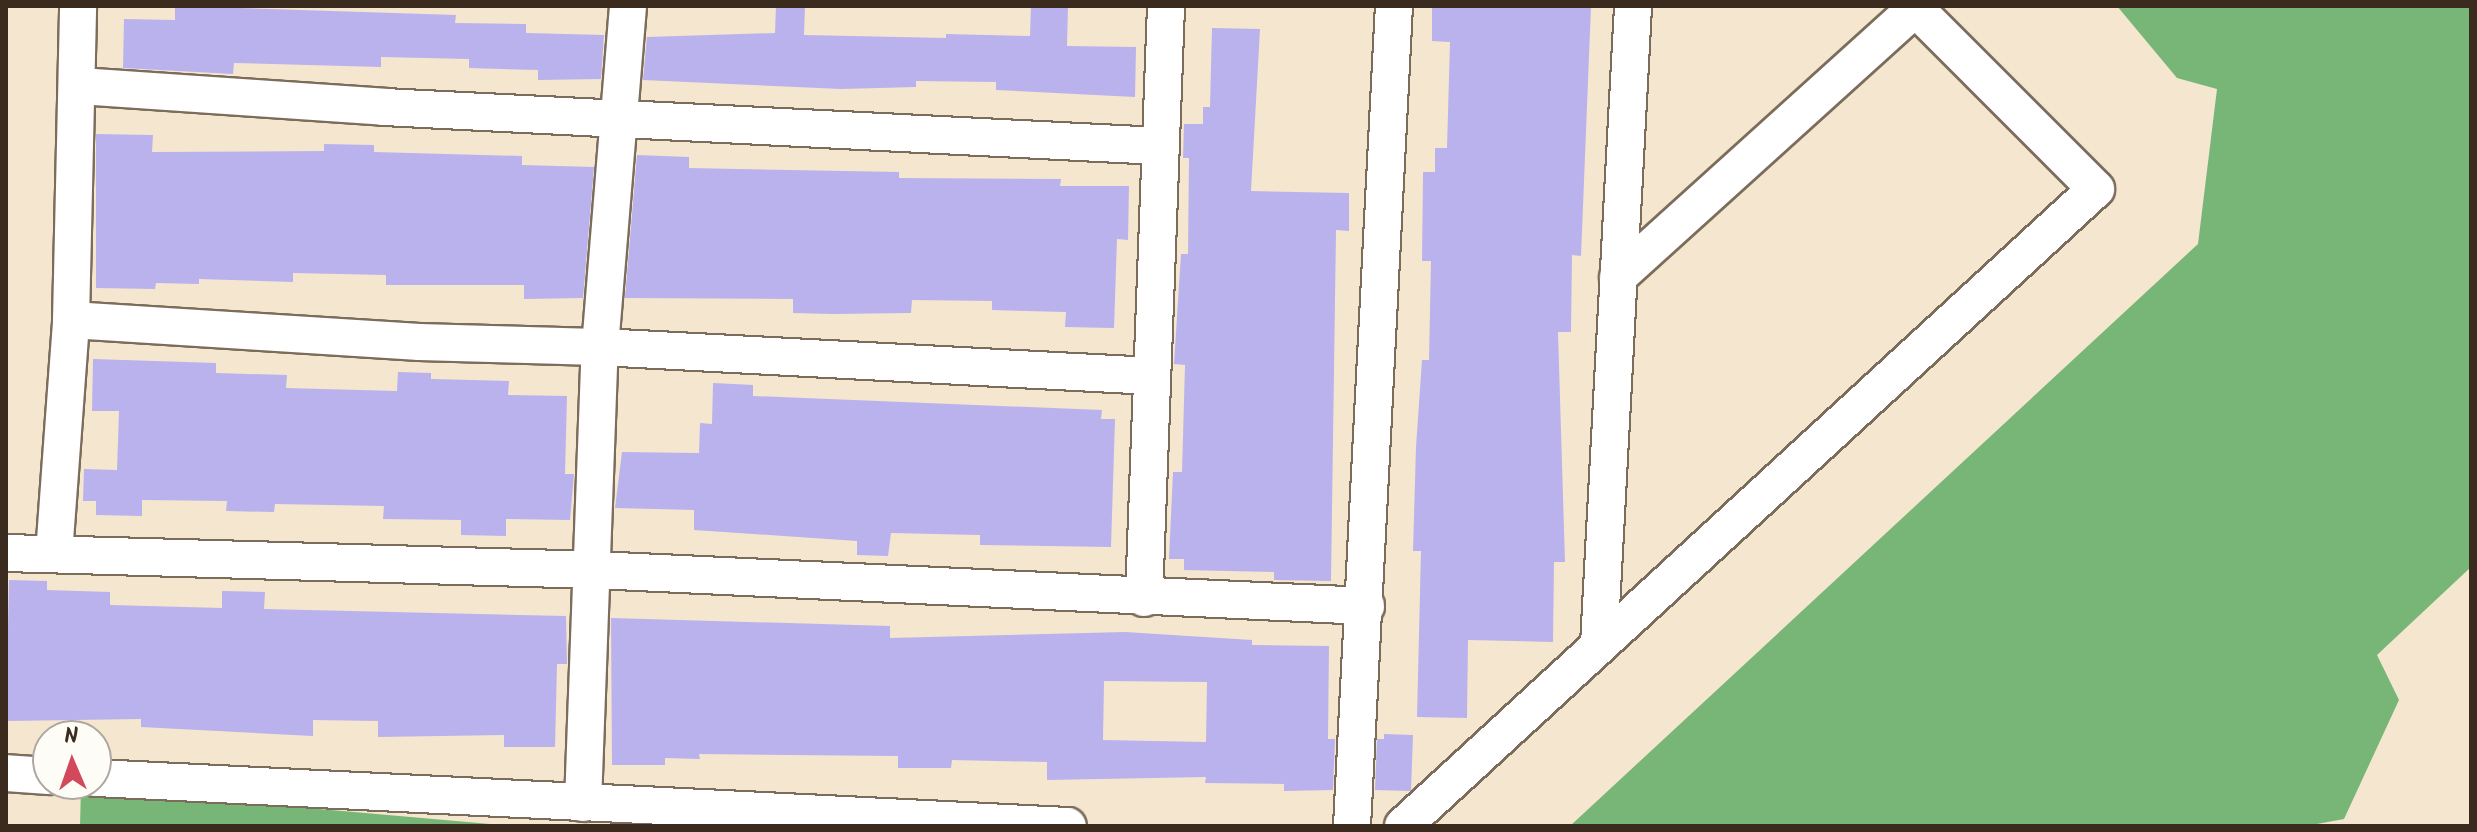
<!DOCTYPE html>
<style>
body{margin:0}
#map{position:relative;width:2477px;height:832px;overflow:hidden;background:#f5e6cf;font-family:Kalam,sans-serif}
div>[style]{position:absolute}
.forest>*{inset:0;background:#77b676}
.building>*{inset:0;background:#bab2ec}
.roads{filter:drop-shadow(2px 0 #7c6c5c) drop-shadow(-2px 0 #7c6c5c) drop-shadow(0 2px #7c6c5c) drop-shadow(0 -2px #7c6c5c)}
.minor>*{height:36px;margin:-18px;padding:0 18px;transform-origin:18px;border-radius:18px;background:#fff}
span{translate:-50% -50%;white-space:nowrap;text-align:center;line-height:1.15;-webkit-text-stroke:6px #fdfcf7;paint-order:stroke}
.frame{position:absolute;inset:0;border:8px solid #3b2a1e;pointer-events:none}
.north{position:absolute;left:32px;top:720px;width:80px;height:80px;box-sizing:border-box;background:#fdfcf7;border:2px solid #afa8a0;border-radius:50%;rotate:358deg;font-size:22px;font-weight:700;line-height:32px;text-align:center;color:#3b2a1e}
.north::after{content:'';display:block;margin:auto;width:28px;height:36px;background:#d1495b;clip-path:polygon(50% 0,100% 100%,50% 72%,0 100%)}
</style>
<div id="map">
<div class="forest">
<i style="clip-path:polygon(2117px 6px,2471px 6px,2471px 567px,2377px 655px,2399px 700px,2344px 819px,2306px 826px,1570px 826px,2198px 244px,2217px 89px,2177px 78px)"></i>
<i style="clip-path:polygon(81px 788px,512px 826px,80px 826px)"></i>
</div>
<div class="building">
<i style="clip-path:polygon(175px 6px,456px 15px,455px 23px,526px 24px,526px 33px,604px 35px,601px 79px,538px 80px,538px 70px,469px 68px,469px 59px,381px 57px,381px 67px,234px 63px,233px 74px,123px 68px,124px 19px,175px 20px)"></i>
<i style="clip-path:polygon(776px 6px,805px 6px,804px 35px,946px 38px,946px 34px,1030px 36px,1031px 6px,1068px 6px,1067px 46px,1136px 47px,1135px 97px,996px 90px,996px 82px,916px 81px,916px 87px,841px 89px,643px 80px,647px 37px,775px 33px)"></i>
<i style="clip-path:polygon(1432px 6px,1591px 6px,1581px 256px,1572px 255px,1571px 332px,1558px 332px,1565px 562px,1554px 562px,1553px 642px,1468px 640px,1467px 718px,1417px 717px,1421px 551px,1413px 551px,1416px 447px,1422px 360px,1429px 360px,1431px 261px,1422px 261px,1423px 172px,1435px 172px,1435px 148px,1447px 148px,1450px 42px,1432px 41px)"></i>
<i style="clip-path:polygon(1212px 28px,1260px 29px,1251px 191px,1349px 193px,1349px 231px,1336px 230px,1331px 581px,1274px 580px,1274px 572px,1184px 570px,1184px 559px,1169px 559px,1173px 472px,1182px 472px,1185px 365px,1174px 364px,1181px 254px,1188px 254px,1189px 158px,1183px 158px,1184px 124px,1203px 124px,1203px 107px,1210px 107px)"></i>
<i style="clip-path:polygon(96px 134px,153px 135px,152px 152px,324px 151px,324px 144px,374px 145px,374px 152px,522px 156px,522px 165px,594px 167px,583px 298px,524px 299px,524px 285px,386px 285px,386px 275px,293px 273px,293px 282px,199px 279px,199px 284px,156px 283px,155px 289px,96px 288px)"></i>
<i style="clip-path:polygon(637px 155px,689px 157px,689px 168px,899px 172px,899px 178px,1061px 179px,1060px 186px,1129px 186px,1128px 240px,1117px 239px,1114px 328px,1065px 327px,1066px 312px,992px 310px,992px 301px,912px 300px,911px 313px,833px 314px,793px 313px,793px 299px,625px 298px)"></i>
<i style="clip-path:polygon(93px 359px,216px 363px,216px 373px,287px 375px,286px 388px,397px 391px,398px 372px,431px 373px,431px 379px,509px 381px,508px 395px,567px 396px,565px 474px,574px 474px,570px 520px,506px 519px,506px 536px,461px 535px,461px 520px,383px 519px,384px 506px,275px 504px,274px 512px,226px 511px,227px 501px,142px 500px,142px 516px,96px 515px,96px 501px,83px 501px,84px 469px,117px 470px,119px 411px,92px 411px)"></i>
<i style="clip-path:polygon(713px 383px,753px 385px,753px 396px,1102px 410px,1101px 419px,1115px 419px,1111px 547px,980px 545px,980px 535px,891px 533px,888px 556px,857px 555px,857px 541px,694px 530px,694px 510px,615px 508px,622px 452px,699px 453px,700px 423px,712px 424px)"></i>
<i style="clip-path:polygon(9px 580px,47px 581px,47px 590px,110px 592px,110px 605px,222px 608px,222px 591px,265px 592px,264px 609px,566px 616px,567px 664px,557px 664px,555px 747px,504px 747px,504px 735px,378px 737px,378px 721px,313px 720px,313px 736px,141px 727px,141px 719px,6px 721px)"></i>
<i style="clip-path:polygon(evenodd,611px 618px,890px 626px,890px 638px,1125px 632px,1252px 640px,1252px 645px,1329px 646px,1328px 739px,1335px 739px,1333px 790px,1284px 791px,1284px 784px,1205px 783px,1206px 777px,1047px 780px,1047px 762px,952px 760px,951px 768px,898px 768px,898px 756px,699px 754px,700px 759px,665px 758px,665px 765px,612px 765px,611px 618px,1104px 681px,1207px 682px,1206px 742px,1103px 740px,1104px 681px)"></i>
<i style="clip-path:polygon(1384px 734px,1413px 735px,1411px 791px,1375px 790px,1377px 739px,1384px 739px)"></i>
</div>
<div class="roads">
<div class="minor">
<i style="left:79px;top:86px;width:306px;rotate:3.9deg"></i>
<i style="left:384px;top:107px;width:776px;rotate:2.88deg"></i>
<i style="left:1618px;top:277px;width:400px;rotate:-42.1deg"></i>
<i style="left:71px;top:320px;width:349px;rotate:3.6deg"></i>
<i style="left:419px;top:342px;width:181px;rotate:1.6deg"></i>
<i style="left:600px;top:347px;width:553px;rotate:3.01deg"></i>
<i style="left:6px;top:553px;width:589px;rotate:1.65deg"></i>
<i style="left:595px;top:570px;width:772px;rotate:2.67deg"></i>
<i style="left:54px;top:554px;width:235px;rotate:-85.8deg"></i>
<i style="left:71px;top:320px;width:314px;rotate:-88.7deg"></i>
<i style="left:1144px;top:598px;width:592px;rotate:-87.87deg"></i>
<i style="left:1599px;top:645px;width:640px;rotate:-86.95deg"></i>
<i style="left:6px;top:773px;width:42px;rotate:4.1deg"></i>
<i style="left:96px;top:778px;width:973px;rotate:2.83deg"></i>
<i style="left:583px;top:803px;width:456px;rotate:-87.9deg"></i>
<i style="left:600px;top:347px;width:342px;rotate:-85.3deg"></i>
<i style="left:1352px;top:826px;width:821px;rotate:-87.07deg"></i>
<i style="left:1403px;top:826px;width:941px;rotate:-42.59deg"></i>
<i style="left:2096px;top:189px;width:259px;rotate:-135deg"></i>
</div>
</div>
<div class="frame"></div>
<div class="north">N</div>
</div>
